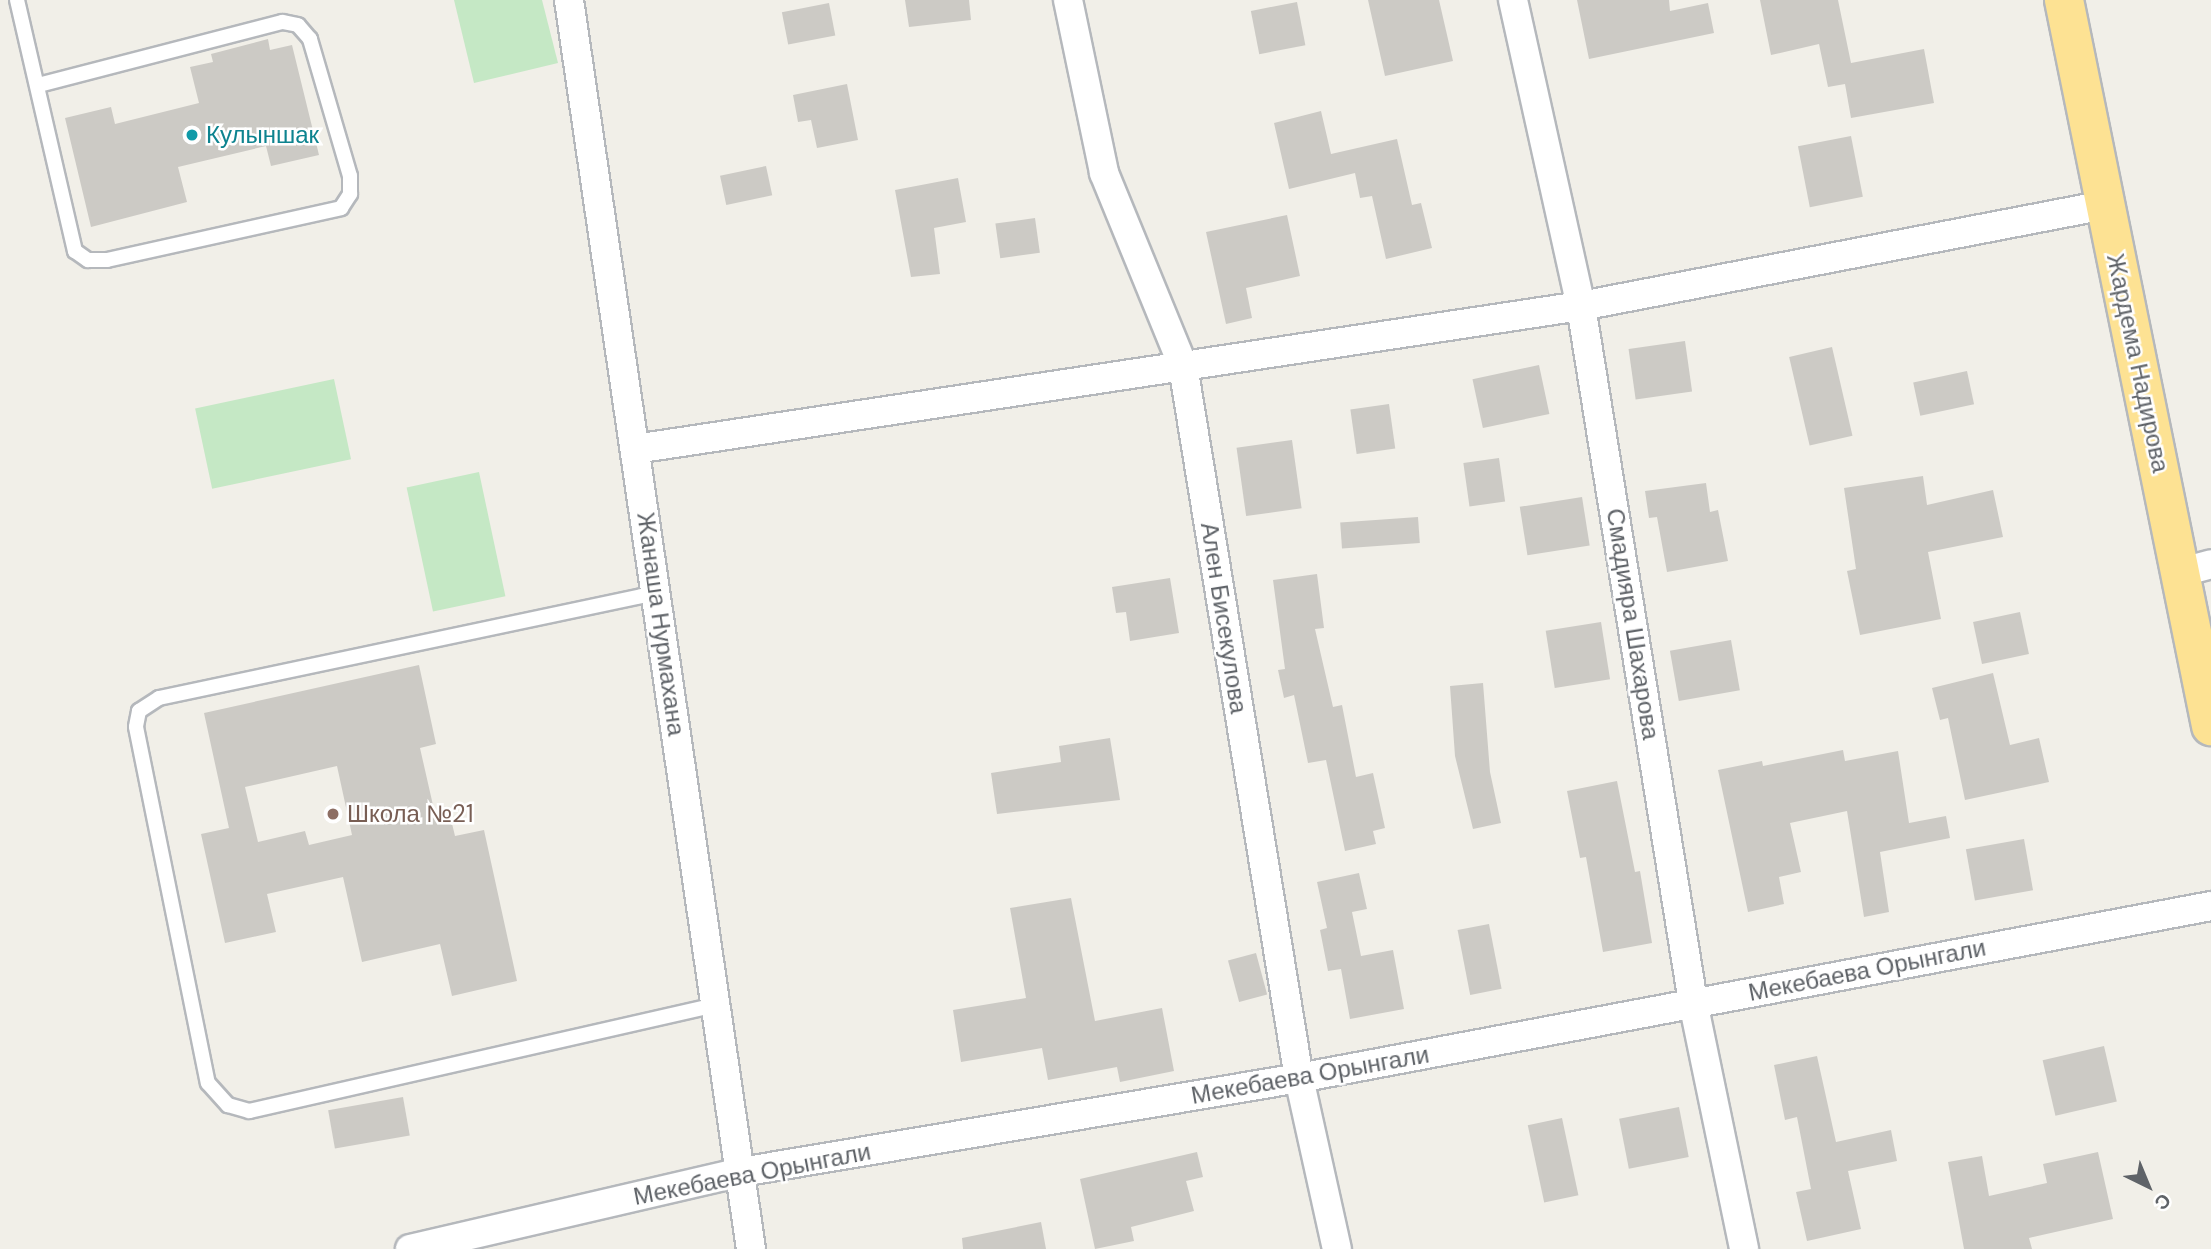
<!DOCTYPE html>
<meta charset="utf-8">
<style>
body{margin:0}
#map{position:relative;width:2211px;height:1249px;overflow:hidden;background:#f1efe8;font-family:"DM Sans",sans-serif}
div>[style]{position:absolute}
.green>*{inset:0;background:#c5e8c5;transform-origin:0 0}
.building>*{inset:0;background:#cccac5;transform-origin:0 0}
.roads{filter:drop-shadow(2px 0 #b5b8bc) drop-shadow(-2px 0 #b5b8bc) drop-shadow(0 2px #b5b8bc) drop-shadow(0 -2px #b5b8bc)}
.lane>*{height:14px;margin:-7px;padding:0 7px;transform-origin:7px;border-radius:7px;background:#fff}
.street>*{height:28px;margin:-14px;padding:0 14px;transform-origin:14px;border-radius:14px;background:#fff}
.highway>*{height:38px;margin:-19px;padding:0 19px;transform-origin:19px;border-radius:19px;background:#fde293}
.dots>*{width:19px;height:19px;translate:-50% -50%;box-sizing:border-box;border:4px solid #fff;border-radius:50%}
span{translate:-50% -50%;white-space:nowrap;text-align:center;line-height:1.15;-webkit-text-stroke:5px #fff;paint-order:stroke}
.culture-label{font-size:24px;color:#0d838f}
.left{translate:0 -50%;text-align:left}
.street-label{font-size:24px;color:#5f6368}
.education-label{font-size:24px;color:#785e54}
.north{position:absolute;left:2113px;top:1151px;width:70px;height:70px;-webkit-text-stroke:5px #fff;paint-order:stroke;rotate:137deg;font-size:19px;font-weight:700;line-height:28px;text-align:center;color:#5f6368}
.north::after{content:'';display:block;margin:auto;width:24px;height:32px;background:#5f6368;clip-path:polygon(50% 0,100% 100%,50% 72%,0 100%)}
</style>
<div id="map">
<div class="green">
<i style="clip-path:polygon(454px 0,542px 0,558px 63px,474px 83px)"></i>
<i style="left:334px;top:379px;width:82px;height:142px;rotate:78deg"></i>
<i style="left:479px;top:472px;width:127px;height:74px;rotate:78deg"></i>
</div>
<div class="building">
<i style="clip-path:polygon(905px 0,969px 0,971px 20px,909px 27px)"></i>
<i style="clip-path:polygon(1368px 0,1439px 0,1453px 61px,1385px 76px)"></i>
<i style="clip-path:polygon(1577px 0,1669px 0,1670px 11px,1708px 3px,1714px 33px,1589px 59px)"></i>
<i style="clip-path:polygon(1760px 0,1838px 0,1851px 63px,1924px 49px,1934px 103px,1851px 118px,1845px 84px,1828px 87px,1819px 44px,1771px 55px)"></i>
<i style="left:1297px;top:2px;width:44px;height:47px;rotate:79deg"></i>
<i style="left:829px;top:3px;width:33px;height:48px;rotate:79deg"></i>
<i style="clip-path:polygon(268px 39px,270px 50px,292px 45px,319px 155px,271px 166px,266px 146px,178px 167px,187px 202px,91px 227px,65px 118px,111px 107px,115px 124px,199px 103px,190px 67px,213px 62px,211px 54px)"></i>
<i style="clip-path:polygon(847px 84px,858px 140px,817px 148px,811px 120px,798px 122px,793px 95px)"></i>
<i style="clip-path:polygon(1321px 111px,1331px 154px,1397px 139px,1412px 205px,1421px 203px,1432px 248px,1386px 259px,1372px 196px,1360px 198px,1355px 173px,1289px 189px,1274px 123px)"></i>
<i style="left:1851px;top:136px;width:62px;height:54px;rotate:79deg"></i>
<i style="left:766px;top:166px;width:30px;height:47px;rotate:78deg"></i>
<i style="clip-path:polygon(958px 178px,966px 222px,934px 228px,940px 274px,911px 277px,895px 190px)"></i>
<i style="clip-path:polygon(1287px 215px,1300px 276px,1246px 288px,1252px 318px,1226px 324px,1206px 232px)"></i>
<i style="left:1035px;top:218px;width:35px;height:40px;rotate:82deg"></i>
<i style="left:1685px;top:341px;width:51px;height:57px;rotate:82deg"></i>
<i style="left:1832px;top:347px;width:91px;height:44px;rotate:77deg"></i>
<i style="left:1539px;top:365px;width:50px;height:68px;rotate:78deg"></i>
<i style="left:1967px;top:371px;width:34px;height:55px;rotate:78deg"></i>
<i style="left:1389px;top:404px;width:45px;height:39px;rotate:82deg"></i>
<i style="left:1292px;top:440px;width:69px;height:56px;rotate:82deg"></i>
<i style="left:1499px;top:458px;width:44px;height:36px;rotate:82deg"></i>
<i style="clip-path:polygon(1923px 476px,1927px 505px,1993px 490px,2003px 537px,1928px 552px,1941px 619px,1860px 635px,1847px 571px,1856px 569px,1844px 488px)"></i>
<i style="clip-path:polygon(1706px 483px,1710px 512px,1718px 510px,1728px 561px,1667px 572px,1657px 517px,1649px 518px,1645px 491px)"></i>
<i style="left:1582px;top:497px;width:49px;height:63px;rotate:81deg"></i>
<i style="left:1418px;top:517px;width:26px;height:78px;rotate:86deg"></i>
<i style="clip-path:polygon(1317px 574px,1324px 628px,1315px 629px,1333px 707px,1342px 705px,1356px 777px,1373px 773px,1385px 828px,1373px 831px,1376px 844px,1345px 851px,1326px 760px,1308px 763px,1294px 695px,1284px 698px,1278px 670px,1285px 669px,1273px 580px)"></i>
<i style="clip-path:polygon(1170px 578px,1179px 633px,1130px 641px,1126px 612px,1116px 613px,1112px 587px)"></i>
<i style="left:2020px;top:612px;width:43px;height:48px;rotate:78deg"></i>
<i style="left:1601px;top:622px;width:58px;height:56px;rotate:81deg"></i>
<i style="left:1731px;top:640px;width:51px;height:62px;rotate:80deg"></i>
<i style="clip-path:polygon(evenodd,419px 665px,436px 744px,420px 748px,435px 814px,449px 811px,455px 836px,484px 830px,517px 981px,452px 996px,440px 944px,362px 962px,343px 877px,267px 894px,276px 932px,225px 943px,201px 834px,229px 828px,204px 713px,419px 665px,337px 766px,352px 835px,309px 845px,305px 831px,258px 842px,245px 787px,337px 766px)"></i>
<i style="clip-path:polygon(1993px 673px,2010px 745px,2039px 738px,2049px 782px,1965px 800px,1948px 718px,1940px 720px,1932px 688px)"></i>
<i style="clip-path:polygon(1483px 683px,1490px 772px,1501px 823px,1473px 829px,1455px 756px,1450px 686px)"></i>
<i style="clip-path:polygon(1110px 738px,1120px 800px,997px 814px,991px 773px,1061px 762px,1059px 746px)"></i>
<i style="clip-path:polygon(1843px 750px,1845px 761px,1898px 751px,1909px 823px,1946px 816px,1950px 838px,1880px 852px,1889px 912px,1864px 917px,1847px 811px,1790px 823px,1801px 872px,1779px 877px,1784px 904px,1748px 912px,1718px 770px,1762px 761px,1763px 766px)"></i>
<i style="clip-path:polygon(1617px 781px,1635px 872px,1640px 871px,1652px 943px,1603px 952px,1586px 857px,1580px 858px,1567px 791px)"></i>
<i style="left:2024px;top:839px;width:52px;height:59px;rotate:80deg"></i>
<i style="clip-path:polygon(1359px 873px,1367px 909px,1352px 912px,1361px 956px,1393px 950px,1404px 1009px,1350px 1019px,1341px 969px,1328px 971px,1320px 930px,1327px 928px,1317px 882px)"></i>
<i style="clip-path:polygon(1071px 898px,1095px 1021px,1162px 1008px,1174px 1071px,1120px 1082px,1117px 1067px,1048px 1080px,1042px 1048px,961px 1062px,953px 1010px,1026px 998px,1010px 908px)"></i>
<i style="left:1489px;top:924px;width:66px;height:32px;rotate:79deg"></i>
<i style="left:1256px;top:953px;width:43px;height:29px;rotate:75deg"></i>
<i style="left:2104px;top:1046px;width:57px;height:63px;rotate:77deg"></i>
<i style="clip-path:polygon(1817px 1056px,1836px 1142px,1891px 1130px,1897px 1161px,1848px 1171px,1861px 1229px,1807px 1241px,1796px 1192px,1811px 1189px,1797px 1117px,1785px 1120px,1774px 1065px)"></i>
<i style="left:403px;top:1097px;width:39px;height:76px;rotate:80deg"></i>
<i style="left:1679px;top:1107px;width:51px;height:61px;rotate:79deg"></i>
<i style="left:1562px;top:1118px;width:79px;height:35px;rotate:78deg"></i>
<i style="clip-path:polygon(1197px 1152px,1203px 1177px,1186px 1181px,1194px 1211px,1131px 1227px,1134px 1241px,1095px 1249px,1080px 1179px)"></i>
<i style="clip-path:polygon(2098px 1152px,2113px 1219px,2029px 1238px,2032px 1249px,1964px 1249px,1948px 1162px,1982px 1156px,1989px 1196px,2047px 1183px,2043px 1164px)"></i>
<i style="clip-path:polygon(1041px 1222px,1046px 1249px,963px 1249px,962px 1238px)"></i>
</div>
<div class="roads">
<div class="lane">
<i style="left:17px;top:0;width:258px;rotate:77deg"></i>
<i style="left:75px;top:251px;width:16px;rotate:35deg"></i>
<i style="left:88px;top:260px;width:19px"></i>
<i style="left:107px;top:260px;width:240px;rotate:-12.5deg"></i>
<i style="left:341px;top:208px;width:17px;rotate:-57deg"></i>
<i style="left:350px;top:194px;width:18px;rotate:-90deg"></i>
<i style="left:350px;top:176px;width:143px;rotate:-106.3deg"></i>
<i style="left:310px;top:39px;width:18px;rotate:-131deg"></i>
<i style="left:298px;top:25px;width:16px;rotate:-169deg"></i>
<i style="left:282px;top:22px;width:252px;rotate:165.5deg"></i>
<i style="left:656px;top:593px;width:508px;rotate:168.07deg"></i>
<i style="left:159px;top:698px;width:24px;rotate:147deg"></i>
<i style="left:139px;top:711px;width:16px;rotate:101deg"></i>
<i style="left:136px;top:727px;width:363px;rotate:78.6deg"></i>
<i style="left:208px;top:1083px;width:30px;rotate:48deg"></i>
<i style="left:228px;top:1105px;width:22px;rotate:16deg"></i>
<i style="left:249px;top:1111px;width:480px;rotate:-12.8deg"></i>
</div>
<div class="street">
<i style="left:569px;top:0;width:1262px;rotate:81.71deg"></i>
<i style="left:1068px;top:0;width:177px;rotate:78.2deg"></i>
<i style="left:1104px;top:173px;width:209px;rotate:67.7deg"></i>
<i style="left:1183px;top:366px;width:721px;rotate:80.75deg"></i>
<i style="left:1299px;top:1078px;width:175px;rotate:77.5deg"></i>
<i style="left:1513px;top:0;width:313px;rotate:77.5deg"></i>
<i style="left:1581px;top:306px;width:705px;rotate:80.86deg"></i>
<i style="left:1693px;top:1002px;width:252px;rotate:78.3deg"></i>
<i style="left:635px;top:449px;width:957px;rotate:-8.6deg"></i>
<i style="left:1581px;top:306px;width:534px;rotate:-10.91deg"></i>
<i style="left:2182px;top:572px;width:30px;rotate:-15deg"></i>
<i style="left:410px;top:1249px;width:340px;rotate:-13.1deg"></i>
<i style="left:741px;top:1172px;width:566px;rotate:-9.56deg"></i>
<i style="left:1299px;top:1078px;width:928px;rotate:-10.68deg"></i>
</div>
<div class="highway">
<i style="left:2064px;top:0;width:741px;rotate:78.55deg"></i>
</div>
</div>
<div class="dots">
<i style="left:192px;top:135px;background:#0f9aa8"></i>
<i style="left:333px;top:814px;background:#8d6e63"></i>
</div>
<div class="culture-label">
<span class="left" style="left:206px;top:135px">Кулыншак</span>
</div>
<div class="street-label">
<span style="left:2138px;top:363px;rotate:78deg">Жардема Надирова</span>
<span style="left:1224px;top:618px;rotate:81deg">Ален Бисекулова</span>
<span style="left:661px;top:624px;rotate:82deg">Жанаша Нурмахана</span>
<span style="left:1633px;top:624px;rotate:81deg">Смадияра Шахарова</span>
<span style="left:1867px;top:970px;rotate:-11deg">Мекебаева Орынгали</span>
<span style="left:1310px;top:1075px;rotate:-10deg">Мекебаева Орынгали</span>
<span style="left:752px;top:1174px;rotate:-11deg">Мекебаева Орынгали</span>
</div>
<div class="education-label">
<span class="left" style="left:347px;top:814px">Школа №21</span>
</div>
<div class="north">С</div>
</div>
